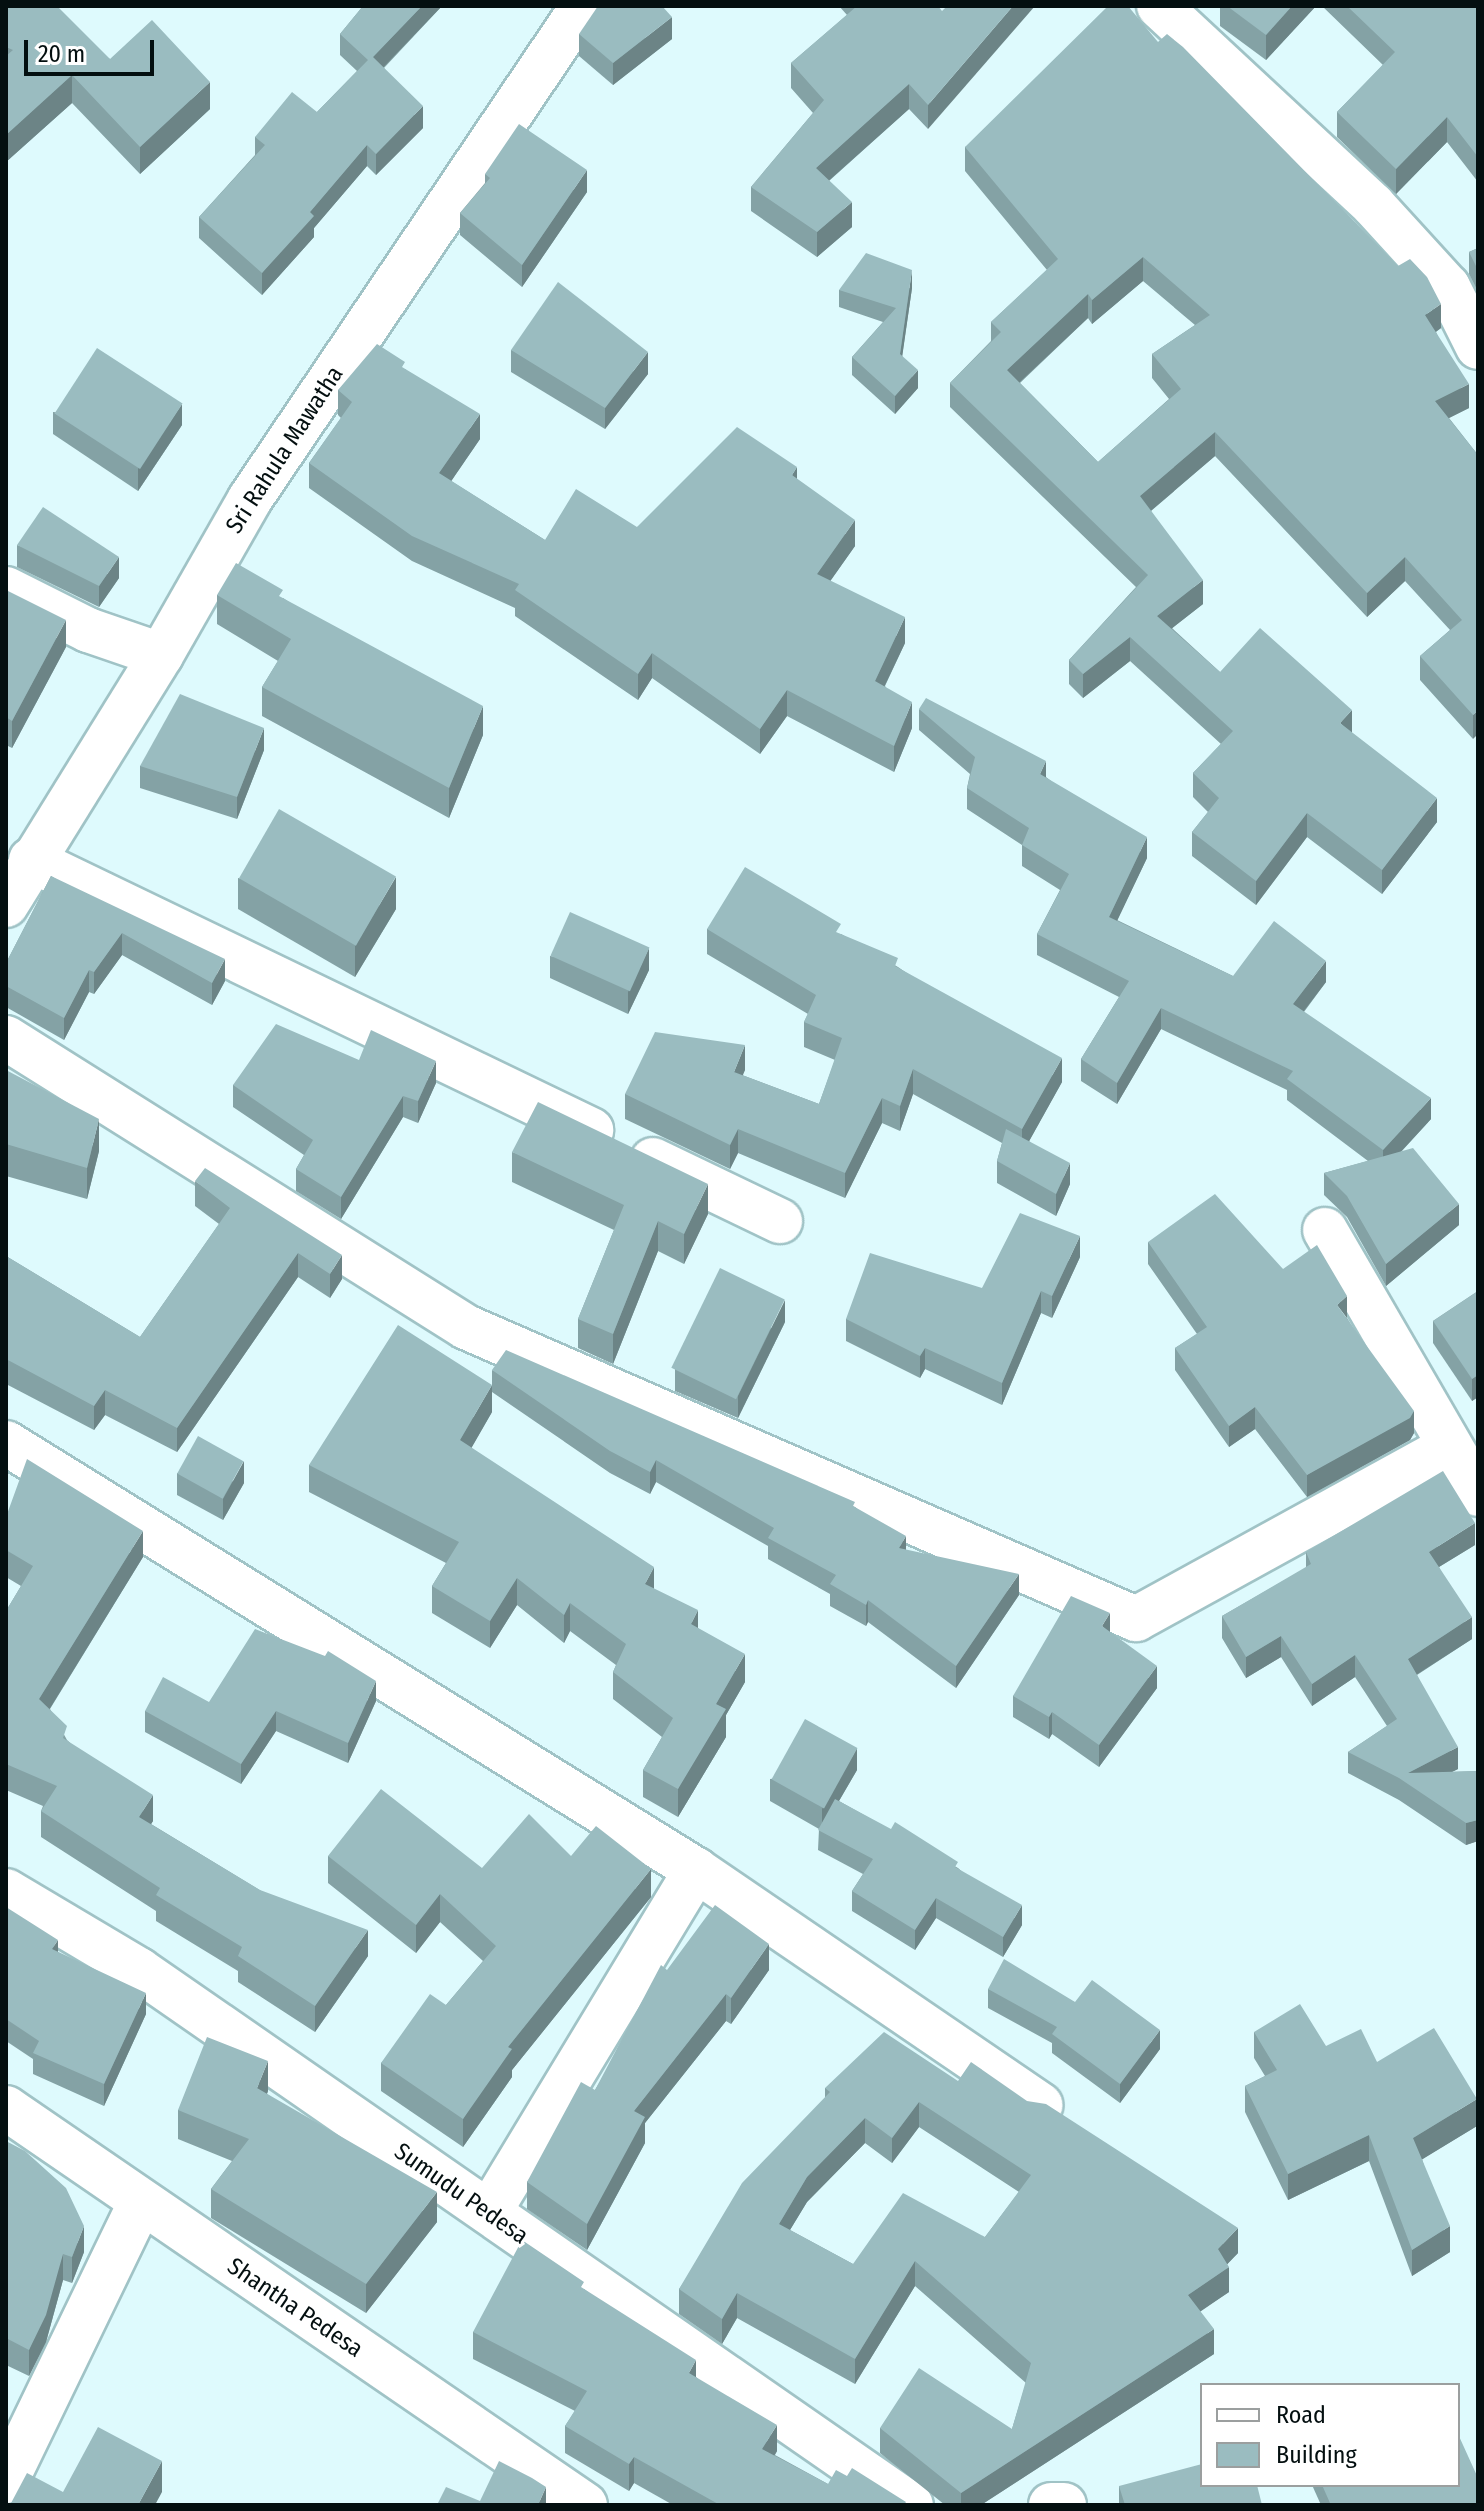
<!DOCTYPE html>
<style>
body{margin:0}
#map{position:relative;width:1484px;height:2511px;overflow:hidden;background:#defafd;font-family:"Fira Sans Condensed",sans-serif}
div>[style]{position:absolute}
.roads{filter:drop-shadow(2px 0 #a0c3c6) drop-shadow(-2px 0 #a0c3c6) drop-shadow(0 2px #a0c3c6) drop-shadow(0 -2px #a0c3c6)}
.minor>*{height:44px;margin:-22px;padding:0 22px;transform-origin:22px;border-radius:22px;background:#fff}
.wall>*{inset:0;background:#84a2a5}
.shaded-wall>*{inset:0;background:#6c8486}
.building>*{inset:0;background:#9abcc0;transform-origin:0 0}
span{translate:-50% -50%;white-space:nowrap;text-align:center;line-height:1.15;-webkit-text-stroke:6px #fff;paint-order:stroke}
.street-label{font-size:24px;color:#040f10}
.frame{position:absolute;inset:0;border:8px solid #040f10;pointer-events:none}
.legend{position:absolute;left:1200px;top:2383px;width:260px;height:104px;box-sizing:border-box;background:#fff;border:2px solid #9b9f9f;margin:0;padding:10px 14px;list-style:none;font-size:24px;color:#040f10}
.legend li{display:flex;align-items:center;gap:16px;height:40px}
.legend b{width:40px;border:2px solid #9b9f9f}
.scale{position:absolute;left:24px;top:40px;width:130px;height:36px;box-sizing:border-box;border:4px solid #040f10;border-top:0;padding-left:10px;font-size:24px;line-height:28px;white-space:nowrap;color:#040f10;-webkit-text-stroke:6px #fff;paint-order:stroke}
</style>
<div id="map">
<div class="roads">
<div class="minor">
<i style="left:1159px;top:6px;width:292px;rotate:42.9deg"></i>
<i style="left:1373px;top:205px;width:111px;rotate:47.6deg"></i>
<i style="left:1448px;top:287px;width:67px;rotate:63.4deg"></i>
<i style="left:6px;top:589px;width:92px;rotate:26.6deg"></i>
<i style="left:88px;top:630px;width:77px;rotate:18.9deg"></i>
<i style="left:31px;top:860px;width:622px;rotate:25.74deg"></i>
<i style="left:6px;top:905px;width:294px;rotate:-58.2deg"></i>
<i style="left:161px;top:655px;width:180px;rotate:-60.3deg"></i>
<i style="left:250px;top:499px;width:595px;rotate:-55.96deg"></i>
<i style="left:6px;top:1038px;width:543px;rotate:32.14deg"></i>
<i style="left:466px;top:1327px;width:731px;rotate:23.55deg"></i>
<i style="left:1136px;top:1619px;width:357px;rotate:-28.8deg"></i>
<i style="left:653px;top:1160px;width:141px;rotate:25.7deg"></i>
<i style="left:1325px;top:1230px;width:305px;rotate:59.9deg"></i>
<i style="left:6px;top:1443px;width:811px;rotate:31.75deg"></i>
<i style="left:696px;top:1870px;width:417px;rotate:34.3deg"></i>
<i style="left:6px;top:1891px;width:155px;rotate:30.7deg"></i>
<i style="left:139px;top:1970px;width:939px;rotate:34.72deg"></i>
<i style="left:6px;top:2108px;width:702px;rotate:34.44deg"></i>
<i style="left:489px;top:2212px;width:400px;rotate:-58.8deg"></i>
<i style="left:6px;top:2481px;width:310px;rotate:-64.2deg"></i>
<i style="left:1051px;top:2505px;width:13px"></i>
</div>
</div>
<div class="wall">
<i style="clip-path:polygon(6px 6px,110px 59px,210px 109px,140px 174px,72px 103px,6px 162px)"></i>
<i style="clip-path:polygon(363px 6px,442px 6px,384px 68px,423px 128px,376px 175px,367px 166px,314px 228px,314px 237px,262px 295px,199px 238px,199px 217px,255px 155px,255px 137px,317px 112px,357px 71px,340px 55px,340px 34px)"></i>
<i style="clip-path:polygon(839px 6px,938px 6px,928px 129px,909px 109px,829px 181px,852px 227px,817px 257px,751px 211px,751px 187px,813px 113px,791px 88px,791px 63px,847px 15px)"></i>
<i style="clip-path:polygon(1220px 6px,1316px 6px,1266px 60px,1220px 26px)"></i>
<i style="clip-path:polygon(1322px 6px,1478px 6px,1478px 182px,1447px 142px,1396px 194px,1337px 137px,1337px 112px,1383px 65px)"></i>
<i style="clip-path:polygon(579px 34px,672px 39px,613px 85px,579px 56px)"></i>
<i style="clip-path:polygon(evenodd,1158px 42px,1441px 328px,1436px 332px,1469px 408px,1449px 418px,1478px 455px,1473px 739px,1420px 680px,1420px 656px,1450px 630px,1405px 581px,1367px 617px,1215px 456px,1151px 511px,1203px 604px,1172px 628px,1220px 672px,1352px 733px,1437px 822px,1382px 894px,1307px 837px,1256px 905px,1192px 856px,1192px 832px,1208px 812px,1193px 797px,1193px 773px,1221px 744px,1130px 661px,1083px 698px,1069px 684px,1069px 660px,1136px 587px,950px 407px,950px 383px,991px 341px,991px 322px,1047px 270px,965px 171px,965px 147px,1158px 42px,1143px 281px,1195px 325px,1152px 354px,1152px 378px,1169px 399px,1098px 462px,1020px 383px,1088px 318px,1092px 324px,1143px 281px)"></i>
<i style="clip-path:polygon(485px 174px,587px 192px,522px 287px,460px 235px,460px 213px,485px 183px)"></i>
<i style="clip-path:polygon(1478px 248px,1478px 292px,1469px 274px,1469px 252px)"></i>
<i style="clip-path:polygon(912px 288px,902px 356px,918px 388px,895px 414px,852px 375px,852px 357px,883px 322px,839px 307px,839px 290px)"></i>
<i style="clip-path:polygon(511px 350px,648px 374px,605px 429px,511px 372px)"></i>
<i style="clip-path:polygon(405px 369px,480px 439px,451px 481px,545px 540px,637px 527px,797px 479px,855px 546px,830px 581px,905px 643px,885px 686px,912px 728px,894px 772px,787px 716px,760px 754px,652px 678px,638px 700px,515px 616px,515px 608px,412px 561px,309px 488px,309px 463px,341px 418px,338px 415px,338px 390px)"></i>
<i style="clip-path:polygon(53px 412px,182px 425px,138px 491px,53px 434px)"></i>
<i style="clip-path:polygon(17px 545px,119px 578px,99px 607px,17px 567px)"></i>
<i style="clip-path:polygon(6px 590px,66px 647px,12px 748px,6px 745px)"></i>
<i style="clip-path:polygon(217px 595px,283px 598px,483px 735px,449px 818px,262px 716px,262px 687px,278px 661px,217px 624px)"></i>
<i style="clip-path:polygon(919px 709px,1046px 777px,1147px 858px,1117px 920px,1233px 976px,1326px 982px,1304px 1012px,1431px 1119px,1401px 1152px,1459px 1225px,1386px 1286px,1347px 1217px,1324px 1195px,1324px 1173px,1368px 1161px,1287px 1100px,1287px 1090px,1161px 1029px,1117px 1104px,1081px 1081px,1081px 1059px,1119px 997px,1037px 955px,1037px 934px,1060px 890px,1022px 866px,1022px 845px,967px 809px,967px 788px,970px 774px,919px 730px)"></i>
<i style="clip-path:polygon(264px 750px,237px 819px,140px 788px,140px 766px)"></i>
<i style="clip-path:polygon(51px 876px,225px 981px,212px 1005px,122px 955px,94px 994px,89px 992px,64px 1040px,6px 1007px,6px 963px)"></i>
<i style="clip-path:polygon(238px 878px,396px 909px,355px 977px,238px 909px)"></i>
<i style="clip-path:polygon(707px 929px,841px 934px,898px 967px,1062px 1082px,1029px 1141px,1070px 1184px,1056px 1216px,997px 1183px,997px 1161px,1002px 1143px,913px 1094px,900px 1131px,882px 1123px,845px 1198px,738px 1153px,730px 1169px,625px 1119px,625px 1094px,745px 1070px,742px 1075px,819px 1104px,835px 1060px,804px 1047px,804px 1022px,808px 1014px,707px 954px)"></i>
<i style="clip-path:polygon(550px 956px,649px 970px,628px 1014px,550px 978px)"></i>
<i style="clip-path:polygon(359px 1060px,436px 1083px,418px 1123px,403px 1117px,341px 1219px,296px 1191px,296px 1169px,304px 1155px,233px 1107px,233px 1085px)"></i>
<i style="clip-path:polygon(6px 1070px,99px 1151px,87px 1199px,6px 1176px)"></i>
<i style="clip-path:polygon(512px 1152px,708px 1214px,684px 1264px,658px 1251px,613px 1364px,578px 1348px,578px 1319px,614px 1230px,512px 1182px)"></i>
<i style="clip-path:polygon(195px 1181px,342px 1279px,330px 1298px,298px 1277px,177px 1452px,105px 1415px,94px 1430px,6px 1384px,6px 1256px,140px 1337px,219px 1224px,195px 1206px)"></i>
<i style="clip-path:polygon(1148px 1242px,1283px 1269px,1347px 1318px,1414px 1433px,1410px 1440px,1307px 1497px,1255px 1429px,1229px 1447px,1175px 1370px,1175px 1348px,1197px 1334px,1148px 1264px)"></i>
<i style="clip-path:polygon(1080px 1257px,1052px 1318px,1041px 1313px,1002px 1405px,925px 1369px,920px 1378px,846px 1341px,846px 1319px,982px 1288px)"></i>
<i style="clip-path:polygon(1478px 1291px,1478px 1397px,1472px 1401px,1433px 1343px,1433px 1321px)"></i>
<i style="clip-path:polygon(785px 1322px,738px 1418px,675px 1391px,675px 1369px)"></i>
<i style="clip-path:polygon(492px 1370px,855px 1507px,906px 1550px,1019px 1595px,956px 1688px,868px 1622px,866px 1626px,830px 1606px,830px 1594px,768px 1559px,768px 1546px,656px 1482px,650px 1494px,610px 1473px,492px 1392px)"></i>
<i style="clip-path:polygon(492px 1412px,471px 1448px,654px 1589px,698px 1628px,745px 1682px,726px 1715px,726px 1737px,678px 1817px,643px 1797px,643px 1770px,662px 1737px,613px 1699px,613px 1672px,616px 1665px,570px 1631px,564px 1643px,517px 1605px,490px 1648px,432px 1613px,432px 1586px,446px 1563px,309px 1492px,309px 1465px)"></i>
<i style="clip-path:polygon(177px 1473px,244px 1483px,223px 1520px,177px 1495px)"></i>
<i style="clip-path:polygon(6px 1517px,143px 1557px,50px 1709px,67px 1740px,153px 1821px,151px 1824px,368px 1956px,315px 2032px,238px 1982px,238px 1971px,156px 1921px,156px 1911px,41px 1837px,41px 1811px,43px 1806px,6px 1790px,6px 1611px,21px 1586px,6px 1577px)"></i>
<i style="clip-path:polygon(1475px 1545px,1439px 1567px,1472px 1639px,1417px 1675px,1458px 1769px,1451px 1772px,1478px 1771px,1478px 1841px,1466px 1845px,1399px 1800px,1348px 1773px,1348px 1752px,1387px 1726px,1355px 1677px,1312px 1706px,1281px 1657px,1246px 1678px,1222px 1638px,1222px 1616px,1306px 1568px,1306px 1552px)"></i>
<i style="clip-path:polygon(1110px 1632px,1157px 1688px,1099px 1767px,1052px 1734px,1049px 1739px,1013px 1717px,1013px 1696px)"></i>
<i style="clip-path:polygon(376px 1701px,348px 1763px,276px 1731px,241px 1784px,145px 1732px,145px 1711px,209px 1702px)"></i>
<i style="clip-path:polygon(857px 1770px,839px 1801px,958px 1868px,1022px 1925px,1003px 1957px,936px 1918px,915px 1950px,852px 1911px,852px 1891px,863px 1874px,818px 1850px,819px 1829px,770px 1801px,770px 1779px)"></i>
<i style="clip-path:polygon(328px 1856px,482px 1868px,571px 1856px,651px 1897px,512px 2070px,512px 2077px,463px 2147px,381px 2091px,381px 2063px,446px 2005px,483px 1961px,440px 1922px,416px 1953px,328px 1883px)"></i>
<i style="clip-path:polygon(6px 1907px,58px 1952px,146px 2014px,104px 2106px,33px 2074px,33px 2059px,6px 2041px)"></i>
<i style="clip-path:polygon(667px 1970px,769px 1970px,731px 2024px,726px 2021px,645px 2123px,645px 2143px,587px 2250px,527px 2209px,527px 2182px,595px 2090px)"></i>
<i style="clip-path:polygon(988px 1989px,1075px 2002px,1160px 2049px,1120px 2103px,1052px 2053px,1052px 2043px,988px 2008px)"></i>
<i style="clip-path:polygon(1254px 2032px,1326px 2046px,1377px 2062px,1477px 2126px,1422px 2159px,1450px 2252px,1412px 2276px,1369px 2161px,1288px 2200px,1245px 2112px,1245px 2086px,1265px 2076px,1254px 2058px)"></i>
<i style="clip-path:polygon(evenodd,958px 2081px,1238px 2253px,1227px 2264px,1229px 2292px,1200px 2311px,1214px 2354px,981px 2505px,945px 2505px,880px 2453px,880px 2428px,1012px 2429px,1026px 2383px,915px 2286px,855px 2384px,737px 2318px,722px 2344px,679px 2314px,679px 2289px,825px 2098px,825px 2088px,958px 2081px,919px 2127px,1019px 2192px,985px 2237px,853px 2264px,790px 2230px,807px 2202px,865px 2143px,892px 2163px,919px 2127px)"></i>
<i style="clip-path:polygon(268px 2091px,267px 2094px,437px 2222px,366px 2313px,211px 2218px,211px 2189px,232px 2161px,178px 2139px,178px 2110px)"></i>
<i style="clip-path:polygon(6px 2141px,84px 2252px,72px 2283px,63px 2280px,46px 2342px,29px 2376px,6px 2365px)"></i>
<i style="clip-path:polygon(584px 2289px,696px 2377px,777px 2451px,775px 2455px,828px 2484px,906px 2505px,673px 2505px,634px 2483px,629px 2491px,565px 2453px,565px 2426px,575px 2411px,473px 2359px,473px 2332px)"></i>
<i style="clip-path:polygon(1312px 2485px,1458px 2485px,1478px 2505px,1321px 2505px)"></i>
<i style="clip-path:polygon(1119px 2486px,1262px 2505px,1119px 2505px)"></i>
</div>
<div class="shaded-wall">
<i style="clip-path:polygon(422px 6px,442px 6px,373px 78px,373px 57px)"></i>
<i style="clip-path:polygon(1013px 6px,1035px 6px,928px 129px,928px 105px)"></i>
<i style="clip-path:polygon(1292px 6px,1316px 6px,1266px 60px,1266px 35px)"></i>
<i style="clip-path:polygon(672px 17px,672px 39px,613px 85px,613px 63px)"></i>
<i style="clip-path:polygon(72px 75px,72px 103px,6px 162px,6px 135px)"></i>
<i style="clip-path:polygon(210px 82px,210px 109px,140px 174px,140px 147px)"></i>
<i style="clip-path:polygon(909px 84px,909px 109px,816px 192px,816px 168px)"></i>
<i style="clip-path:polygon(423px 106px,423px 128px,376px 175px,376px 154px)"></i>
<i style="clip-path:polygon(1447px 117px,1447px 142px,1396px 194px,1396px 169px)"></i>
<i style="clip-path:polygon(367px 145px,367px 166px,314px 228px,314px 237px,262px 295px,262px 273px,310px 212px)"></i>
<i style="clip-path:polygon(587px 170px,587px 192px,522px 287px,522px 265px)"></i>
<i style="clip-path:polygon(852px 202px,852px 227px,817px 257px,817px 232px)"></i>
<i style="clip-path:polygon(1143px 257px,1143px 281px,1092px 324px,1092px 300px)"></i>
<i style="clip-path:polygon(912px 270px,912px 288px,900px 372px,900px 354px)"></i>
<i style="clip-path:polygon(1088px 294px,1088px 318px,1007px 394px,1007px 370px)"></i>
<i style="clip-path:polygon(1441px 304px,1441px 328px,1425px 339px,1425px 315px)"></i>
<i style="clip-path:polygon(648px 352px,648px 374px,605px 429px,605px 408px)"></i>
<i style="clip-path:polygon(918px 370px,918px 388px,895px 414px,895px 396px)"></i>
<i style="clip-path:polygon(1469px 384px,1469px 408px,1435px 425px,1435px 401px)"></i>
<i style="clip-path:polygon(182px 404px,182px 425px,138px 491px,138px 469px)"></i>
<i style="clip-path:polygon(480px 414px,480px 439px,439px 499px,439px 473px)"></i>
<i style="clip-path:polygon(1215px 432px,1215px 456px,1140px 520px,1140px 496px)"></i>
<i style="clip-path:polygon(797px 467px,797px 493px,792px 475px)"></i>
<i style="clip-path:polygon(855px 520px,855px 546px,817px 600px,817px 574px)"></i>
<i style="clip-path:polygon(119px 557px,119px 578px,99px 607px,99px 586px)"></i>
<i style="clip-path:polygon(1405px 557px,1405px 581px,1367px 617px,1367px 593px)"></i>
<i style="clip-path:polygon(1203px 580px,1203px 604px,1157px 640px,1157px 616px)"></i>
<i style="clip-path:polygon(905px 617px,905px 643px,875px 706px,875px 681px)"></i>
<i style="clip-path:polygon(66px 620px,66px 647px,12px 748px,12px 721px)"></i>
<i style="clip-path:polygon(1130px 637px,1130px 661px,1083px 698px,1083px 674px)"></i>
<i style="clip-path:polygon(652px 653px,652px 678px,638px 700px,638px 674px)"></i>
<i style="clip-path:polygon(787px 690px,787px 716px,760px 754px,760px 729px)"></i>
<i style="clip-path:polygon(912px 702px,912px 728px,894px 772px,894px 746px)"></i>
<i style="clip-path:polygon(483px 706px,483px 735px,449px 818px,449px 788px)"></i>
<i style="clip-path:polygon(1352px 710px,1352px 734px,1340px 723px)"></i>
<i style="clip-path:polygon(1478px 710px,1478px 734px,1473px 739px,1473px 715px)"></i>
<i style="clip-path:polygon(264px 728px,264px 750px,237px 819px,237px 797px)"></i>
<i style="clip-path:polygon(1046px 761px,1046px 782px,1040px 774px)"></i>
<i style="clip-path:polygon(1437px 798px,1437px 822px,1382px 894px,1382px 870px)"></i>
<i style="clip-path:polygon(1307px 813px,1307px 837px,1256px 905px,1256px 881px)"></i>
<i style="clip-path:polygon(1147px 837px,1147px 858px,1109px 938px,1109px 917px)"></i>
<i style="clip-path:polygon(396px 877px,396px 909px,355px 977px,355px 946px)"></i>
<i style="clip-path:polygon(122px 933px,122px 955px,94px 994px,94px 972px)"></i>
<i style="clip-path:polygon(649px 948px,649px 970px,628px 1014px,628px 992px)"></i>
<i style="clip-path:polygon(225px 959px,225px 981px,212px 1005px,212px 983px)"></i>
<i style="clip-path:polygon(1326px 961px,1326px 982px,1293px 1025px,1293px 1004px)"></i>
<i style="clip-path:polygon(89px 970px,89px 992px,64px 1040px,64px 1018px)"></i>
<i style="clip-path:polygon(1161px 1008px,1161px 1029px,1117px 1104px,1117px 1083px)"></i>
<i style="clip-path:polygon(745px 1045px,745px 1070px,734px 1097px,734px 1072px)"></i>
<i style="clip-path:polygon(1062px 1058px,1062px 1082px,1022px 1154px,1022px 1129px)"></i>
<i style="clip-path:polygon(436px 1061px,436px 1083px,418px 1123px,418px 1101px)"></i>
<i style="clip-path:polygon(913px 1069px,913px 1094px,900px 1131px,900px 1106px)"></i>
<i style="clip-path:polygon(403px 1096px,403px 1117px,341px 1219px,341px 1197px)"></i>
<i style="clip-path:polygon(882px 1098px,882px 1123px,845px 1198px,845px 1173px)"></i>
<i style="clip-path:polygon(1431px 1098px,1431px 1119px,1383px 1171px,1383px 1150px)"></i>
<i style="clip-path:polygon(99px 1119px,99px 1151px,87px 1199px,87px 1168px)"></i>
<i style="clip-path:polygon(738px 1129px,738px 1153px,730px 1169px,730px 1145px)"></i>
<i style="clip-path:polygon(1070px 1163px,1070px 1184px,1056px 1216px,1056px 1194px)"></i>
<i style="clip-path:polygon(708px 1184px,708px 1214px,684px 1264px,684px 1234px)"></i>
<i style="clip-path:polygon(1459px 1204px,1459px 1225px,1386px 1286px,1386px 1264px)"></i>
<i style="clip-path:polygon(658px 1221px,658px 1251px,613px 1364px,613px 1334px)"></i>
<i style="clip-path:polygon(1080px 1236px,1080px 1257px,1052px 1318px,1052px 1296px)"></i>
<i style="clip-path:polygon(298px 1253px,298px 1277px,177px 1452px,177px 1428px)"></i>
<i style="clip-path:polygon(342px 1255px,342px 1279px,330px 1298px,330px 1274px)"></i>
<i style="clip-path:polygon(1041px 1291px,1041px 1313px,1002px 1405px,1002px 1383px)"></i>
<i style="clip-path:polygon(1347px 1296px,1347px 1318px,1337px 1305px)"></i>
<i style="clip-path:polygon(785px 1300px,785px 1322px,738px 1418px,738px 1396px)"></i>
<i style="clip-path:polygon(925px 1348px,925px 1369px,920px 1378px,920px 1356px)"></i>
<i style="clip-path:polygon(1478px 1375px,1478px 1397px,1472px 1401px,1472px 1379px)"></i>
<i style="clip-path:polygon(492px 1385px,492px 1412px,460px 1468px,460px 1440px)"></i>
<i style="clip-path:polygon(105px 1390px,105px 1415px,94px 1430px,94px 1406px)"></i>
<i style="clip-path:polygon(1255px 1407px,1255px 1429px,1229px 1447px,1229px 1426px)"></i>
<i style="clip-path:polygon(1414px 1411px,1414px 1433px,1410px 1440px,1307px 1497px,1307px 1475px)"></i>
<i style="clip-path:polygon(656px 1460px,656px 1482px,650px 1494px,650px 1472px)"></i>
<i style="clip-path:polygon(244px 1461px,244px 1483px,223px 1520px,223px 1499px)"></i>
<i style="clip-path:polygon(1475px 1523px,1475px 1545px,1429px 1573px,1429px 1552px)"></i>
<i style="clip-path:polygon(143px 1531px,143px 1557px,39px 1726px,39px 1699px)"></i>
<i style="clip-path:polygon(906px 1536px,906px 1557px,899px 1548px)"></i>
<i style="clip-path:polygon(654px 1567px,654px 1595px,645px 1584px)"></i>
<i style="clip-path:polygon(1019px 1574px,1019px 1595px,956px 1688px,956px 1666px)"></i>
<i style="clip-path:polygon(517px 1578px,517px 1605px,490px 1648px,490px 1621px)"></i>
<i style="clip-path:polygon(868px 1600px,868px 1622px,866px 1626px,866px 1605px)"></i>
<i style="clip-path:polygon(570px 1603px,570px 1631px,564px 1643px,564px 1615px)"></i>
<i style="clip-path:polygon(698px 1610px,698px 1638px,691px 1624px)"></i>
<i style="clip-path:polygon(1110px 1613px,1110px 1635px,1102px 1626px)"></i>
<i style="clip-path:polygon(1472px 1617px,1472px 1639px,1408px 1680px,1408px 1659px)"></i>
<i style="clip-path:polygon(1281px 1636px,1281px 1657px,1246px 1678px,1246px 1657px)"></i>
<i style="clip-path:polygon(745px 1654px,745px 1682px,726px 1715px,726px 1737px,678px 1817px,678px 1789px,716px 1704px)"></i>
<i style="clip-path:polygon(1355px 1655px,1355px 1677px,1312px 1706px,1312px 1684px)"></i>
<i style="clip-path:polygon(1157px 1666px,1157px 1688px,1099px 1767px,1099px 1745px)"></i>
<i style="clip-path:polygon(376px 1681px,376px 1701px,348px 1763px,348px 1743px)"></i>
<i style="clip-path:polygon(276px 1711px,276px 1731px,241px 1784px,241px 1764px)"></i>
<i style="clip-path:polygon(1052px 1712px,1052px 1734px,1049px 1739px,1049px 1717px)"></i>
<i style="clip-path:polygon(1458px 1747px,1458px 1769px,1417px 1790px,1408px 1773px)"></i>
<i style="clip-path:polygon(857px 1748px,857px 1770px,822px 1830px,822px 1809px)"></i>
<i style="clip-path:polygon(153px 1795px,153px 1821px,139px 1843px,139px 1817px)"></i>
<i style="clip-path:polygon(1478px 1820px,1478px 1841px,1466px 1845px,1466px 1823px)"></i>
<i style="clip-path:polygon(651px 1869px,651px 1897px,512px 2070px,512px 2077px,463px 2147px,463px 2119px,508px 2047px)"></i>
<i style="clip-path:polygon(440px 1894px,440px 1922px,416px 1953px,416px 1925px)"></i>
<i style="clip-path:polygon(936px 1898px,936px 1918px,915px 1950px,915px 1930px)"></i>
<i style="clip-path:polygon(1022px 1905px,1022px 1925px,1003px 1957px,1003px 1937px)"></i>
<i style="clip-path:polygon(368px 1930px,368px 1956px,315px 2032px,315px 2006px)"></i>
<i style="clip-path:polygon(58px 1940px,58px 1961px,52px 1949px)"></i>
<i style="clip-path:polygon(769px 1944px,769px 1970px,731px 2024px,731px 1998px)"></i>
<i style="clip-path:polygon(146px 1993px,146px 2014px,104px 2106px,104px 2084px)"></i>
<i style="clip-path:polygon(726px 1994px,726px 2021px,645px 2123px,645px 2143px,587px 2250px,587px 2224px,634px 2111px)"></i>
<i style="clip-path:polygon(1160px 2030px,1160px 2049px,1120px 2103px,1120px 2084px)"></i>
<i style="clip-path:polygon(268px 2061px,268px 2091px,257px 2118px,257px 2088px)"></i>
<i style="clip-path:polygon(1477px 2099px,1477px 2126px,1413px 2165px,1413px 2138px)"></i>
<i style="clip-path:polygon(919px 2102px,919px 2127px,892px 2163px,892px 2138px)"></i>
<i style="clip-path:polygon(865px 2118px,865px 2143px,807px 2202px,779px 2248px,779px 2224px,807px 2177px)"></i>
<i style="clip-path:polygon(1369px 2135px,1369px 2161px,1288px 2200px,1288px 2174px)"></i>
<i style="clip-path:polygon(437px 2192px,437px 2222px,366px 2313px,366px 2284px)"></i>
<i style="clip-path:polygon(84px 2226px,84px 2252px,72px 2283px,72px 2257px)"></i>
<i style="clip-path:polygon(1450px 2226px,1450px 2252px,1412px 2276px,1412px 2250px)"></i>
<i style="clip-path:polygon(1238px 2228px,1238px 2253px,1218px 2274px,1218px 2249px)"></i>
<i style="clip-path:polygon(63px 2254px,63px 2280px,46px 2342px,29px 2376px,29px 2350px)"></i>
<i style="clip-path:polygon(915px 2261px,915px 2286px,855px 2384px,855px 2359px)"></i>
<i style="clip-path:polygon(1229px 2267px,1229px 2292px,1188px 2320px,1188px 2295px)"></i>
<i style="clip-path:polygon(737px 2293px,737px 2318px,722px 2344px,722px 2319px)"></i>
<i style="clip-path:polygon(1214px 2329px,1214px 2354px,981px 2505px,961px 2505px,961px 2493px)"></i>
<i style="clip-path:polygon(696px 2360px,696px 2387px,689px 2373px)"></i>
<i style="clip-path:polygon(777px 2425px,777px 2451px,762px 2475px,762px 2449px)"></i>
<i style="clip-path:polygon(634px 2457px,634px 2483px,629px 2491px,629px 2464px)"></i>
<i style="clip-path:polygon(162px 2461px,162px 2492px,155px 2505px,138px 2505px)"></i>
<i style="clip-path:polygon(546px 2487px,546px 2505px,538px 2505px)"></i>
</div>
<div class="building">
<i style="clip-path:polygon(6px 6px,57px 6px,110px 59px,152px 20px,210px 82px,140px 147px,72px 75px,6px 135px,6px 56px,13px 50px,6px 47px)"></i>
<i style="clip-path:polygon(363px 6px,422px 6px,373px 57px,423px 106px,376px 154px,367px 145px,310px 212px,314px 216px,262px 273px,199px 217px,265px 145px,255px 137px,292px 92px,317px 112px,368px 60px,340px 34px)"></i>
<i style="clip-path:polygon(598px 6px,662px 6px,672px 17px,613px 63px,579px 34px)"></i>
<i style="clip-path:polygon(857px 6px,938px 6px,942px 11px,947px 6px,1013px 6px,928px 105px,909px 84px,816px 168px,852px 202px,817px 232px,751px 187px,824px 100px,791px 63px)"></i>
<i style="clip-path:polygon(evenodd,1108px 6px,1128px 6px,1158px 42px,1167px 34px,1183px 47px,1398px 266px,1410px 259px,1427px 277px,1441px 304px,1425px 315px,1469px 384px,1435px 401px,1478px 455px,1478px 710px,1473px 715px,1420px 656px,1462px 620px,1405px 557px,1367px 593px,1215px 432px,1140px 496px,1203px 580px,1157px 616px,1220px 672px,1260px 628px,1352px 710px,1340px 723px,1437px 798px,1382px 870px,1307px 813px,1256px 881px,1192px 832px,1219px 798px,1193px 773px,1233px 731px,1130px 637px,1083px 674px,1069px 660px,1148px 575px,950px 383px,1001px 332px,991px 322px,1058px 259px,965px 147px,1108px 6px,1143px 257px,1210px 315px,1152px 354px,1181px 389px,1098px 462px,1007px 370px,1088px 294px,1092px 300px,1143px 257px)"></i>
<i style="clip-path:polygon(1227px 6px,1292px 6px,1266px 35px)"></i>
<i style="clip-path:polygon(1347px 6px,1478px 6px,1478px 157px,1447px 117px,1396px 169px,1337px 112px,1395px 52px)"></i>
<i style="clip-path:polygon(519px 124px,587px 170px,522px 265px,460px 213px,490px 178px,485px 174px)"></i>
<i style="clip-path:polygon(1478px 248px,1478px 270px,1469px 252px)"></i>
<i style="clip-path:polygon(866px 253px,912px 270px,900px 354px,918px 370px,895px 396px,852px 357px,896px 308px,839px 290px)"></i>
<i style="clip-path:polygon(558px 282px,648px 352px,605px 408px,511px 350px)"></i>
<i style="clip-path:polygon(377px 344px,405px 362px,402px 367px,480px 414px,439px 473px,545px 540px,576px 489px,637px 527px,737px 427px,797px 467px,792px 475px,855px 520px,817px 574px,905px 617px,875px 681px,912px 702px,894px 746px,787px 690px,760px 729px,652px 653px,638px 674px,515px 590px,519px 584px,412px 536px,309px 463px,352px 402px,338px 390px)"></i>
<i style="left:97px;top:348px;width:102px;height:78px;rotate:33deg"></i>
<i style="clip-path:polygon(43px 507px,119px 557px,99px 586px,17px 545px)"></i>
<i style="clip-path:polygon(236px 563px,283px 590px,279px 596px,483px 706px,449px 788px,262px 687px,291px 639px,217px 595px)"></i>
<i style="clip-path:polygon(6px 590px,66px 620px,12px 721px,6px 717px)"></i>
<i style="clip-path:polygon(180px 694px,264px 728px,237px 797px,140px 766px)"></i>
<i style="clip-path:polygon(926px 698px,1046px 761px,1040px 774px,1147px 837px,1109px 917px,1233px 976px,1274px 921px,1326px 961px,1293px 1004px,1431px 1098px,1383px 1150px,1287px 1079px,1293px 1071px,1161px 1008px,1117px 1083px,1081px 1059px,1129px 981px,1037px 934px,1069px 874px,1022px 845px,1029px 828px,967px 788px,975px 757px,919px 709px)"></i>
<i style="left:279px;top:809px;width:135px;height:80px;rotate:30deg"></i>
<i style="clip-path:polygon(745px 867px,841px 924px,836px 932px,898px 958px,895px 966px,1062px 1058px,1022px 1129px,913px 1069px,900px 1106px,882px 1098px,845px 1173px,738px 1129px,730px 1145px,625px 1094px,655px 1032px,745px 1045px,734px 1072px,819px 1104px,842px 1038px,804px 1022px,816px 995px,707px 929px)"></i>
<i style="clip-path:polygon(51px 876px,225px 959px,212px 983px,122px 933px,94px 972px,89px 970px,64px 1018px,6px 986px,6px 963px)"></i>
<i style="left:570px;top:912px;width:87px;height:48px;rotate:24deg"></i>
<i style="clip-path:polygon(276px 1024px,359px 1060px,371px 1030px,436px 1061px,418px 1101px,403px 1096px,341px 1197px,296px 1169px,313px 1140px,233px 1085px)"></i>
<i style="clip-path:polygon(6px 1070px,99px 1119px,87px 1168px,6px 1144px)"></i>
<i style="clip-path:polygon(538px 1102px,708px 1184px,684px 1234px,658px 1221px,613px 1334px,578px 1319px,624px 1205px,512px 1152px)"></i>
<i style="clip-path:polygon(1006px 1129px,1070px 1163px,1056px 1194px,997px 1161px)"></i>
<i style="clip-path:polygon(1413px 1148px,1459px 1204px,1386px 1264px,1347px 1196px,1324px 1173px)"></i>
<i style="clip-path:polygon(205px 1168px,342px 1255px,330px 1274px,298px 1253px,177px 1428px,105px 1390px,94px 1406px,6px 1359px,6px 1256px,140px 1337px,230px 1208px,195px 1181px)"></i>
<i style="clip-path:polygon(1215px 1194px,1283px 1269px,1317px 1245px,1347px 1296px,1337px 1305px,1414px 1411px,1410px 1418px,1307px 1475px,1255px 1407px,1229px 1426px,1175px 1348px,1207px 1327px,1148px 1242px)"></i>
<i style="clip-path:polygon(1020px 1213px,1080px 1236px,1052px 1296px,1041px 1291px,1002px 1383px,925px 1348px,920px 1356px,846px 1319px,870px 1253px,982px 1288px)"></i>
<i style="left:720px;top:1268px;width:72px;height:111px;rotate:26deg"></i>
<i style="clip-path:polygon(1478px 1291px,1478px 1375px,1472px 1379px,1433px 1321px)"></i>
<i style="clip-path:polygon(398px 1325px,492px 1385px,460px 1440px,654px 1567px,645px 1584px,698px 1610px,691px 1624px,745px 1654px,716px 1704px,726px 1709px,678px 1789px,643px 1770px,673px 1718px,613px 1672px,626px 1644px,570px 1603px,564px 1615px,517px 1578px,490px 1621px,432px 1586px,459px 1542px,309px 1465px)"></i>
<i style="clip-path:polygon(506px 1350px,855px 1502px,853px 1506px,906px 1536px,899px 1548px,1019px 1574px,956px 1666px,868px 1600px,866px 1605px,830px 1584px,836px 1575px,768px 1538px,774px 1528px,656px 1460px,650px 1472px,610px 1451px,492px 1370px)"></i>
<i style="left:198px;top:1436px;width:52px;height:43px;rotate:29deg"></i>
<i style="clip-path:polygon(27px 1459px,143px 1531px,39px 1699px,67px 1726px,63px 1738px,153px 1795px,139px 1817px,260px 1890px,368px 1930px,315px 2006px,238px 1956px,242px 1947px,156px 1895px,160px 1888px,41px 1811px,57px 1786px,6px 1764px,6px 1611px,33px 1566px,6px 1550px,6px 1517px)"></i>
<i style="clip-path:polygon(1443px 1471px,1475px 1523px,1429px 1552px,1472px 1617px,1408px 1659px,1458px 1747px,1408px 1773px,1478px 1771px,1478px 1778px,1476px 1780px,1478px 1783px,1478px 1820px,1466px 1823px,1399px 1778px,1348px 1752px,1397px 1719px,1355px 1655px,1312px 1684px,1281px 1636px,1246px 1657px,1222px 1616px,1311px 1564px,1306px 1552px)"></i>
<i style="clip-path:polygon(1071px 1596px,1110px 1613px,1102px 1626px,1157px 1666px,1099px 1745px,1052px 1712px,1049px 1717px,1013px 1696px)"></i>
<i style="clip-path:polygon(255px 1629px,325px 1656px,328px 1651px,376px 1681px,348px 1743px,276px 1711px,241px 1764px,145px 1711px,163px 1677px,209px 1702px)"></i>
<i style="left:805px;top:1719px;width:60px;height:69px;rotate:29deg"></i>
<i style="clip-path:polygon(381px 1789px,482px 1868px,529px 1814px,571px 1856px,596px 1826px,651px 1869px,508px 2047px,512px 2049px,463px 2119px,381px 2063px,430px 1994px,446px 2005px,496px 1946px,440px 1894px,416px 1925px,328px 1856px)"></i>
<i style="clip-path:polygon(835px 1799px,891px 1829px,895px 1822px,958px 1862px,955px 1867px,1022px 1905px,1003px 1937px,936px 1898px,915px 1930px,852px 1891px,873px 1859px,818px 1830px)"></i>
<i style="clip-path:polygon(715px 1905px,769px 1944px,731px 1998px,726px 1994px,634px 2111px,645px 2117px,587px 2224px,527px 2182px,581px 2082px,595px 2090px,661px 1965px,667px 1970px)"></i>
<i style="clip-path:polygon(6px 1907px,58px 1940px,52px 1949px,146px 1993px,104px 2084px,33px 2053px,39px 2041px,6px 2019px)"></i>
<i style="clip-path:polygon(1004px 1959px,1075px 2002px,1092px 1980px,1160px 2030px,1120px 2084px,1052px 2034px,1057px 2027px,988px 1989px)"></i>
<i style="clip-path:polygon(1300px 2004px,1326px 2046px,1361px 2029px,1377px 2062px,1434px 2028px,1477px 2099px,1413px 2138px,1450px 2226px,1412px 2250px,1369px 2135px,1288px 2174px,1245px 2086px,1277px 2070px,1254px 2032px)"></i>
<i style="clip-path:polygon(evenodd,884px 2032px,958px 2081px,971px 2062px,1027px 2101px,1046px 2104px,1238px 2228px,1218px 2249px,1229px 2267px,1188px 2295px,1214px 2329px,961px 2493px,880px 2428px,919px 2368px,1012px 2429px,1031px 2363px,915px 2261px,855px 2359px,737px 2293px,722px 2319px,679px 2289px,742px 2183px,830px 2092px,825px 2088px,884px 2032px,919px 2102px,1031px 2175px,985px 2237px,903px 2193px,853px 2264px,779px 2224px,807px 2177px,865px 2118px,892px 2138px,919px 2102px)"></i>
<i style="clip-path:polygon(207px 2037px,268px 2061px,257px 2088px,437px 2192px,366px 2284px,211px 2189px,249px 2139px,178px 2110px)"></i>
<i style="clip-path:polygon(6px 2141px,25px 2151px,66px 2188px,84px 2226px,72px 2257px,63px 2254px,46px 2315px,29px 2350px,6px 2338px)"></i>
<i style="clip-path:polygon(522px 2240px,584px 2282px,581px 2287px,696px 2360px,689px 2373px,777px 2425px,762px 2449px,828px 2484px,836px 2470px,847px 2476px,852px 2468px,906px 2502px,904px 2505px,720px 2505px,634px 2457px,629px 2464px,565px 2426px,587px 2391px,473px 2332px)"></i>
<i style="clip-path:polygon(98px 2427px,162px 2461px,138px 2505px,10px 2505px,27px 2473px,63px 2492px)"></i>
<i style="clip-path:polygon(1458px 2434px,1478px 2478px,1478px 2505px,1337px 2505px,1330px 2503px,1322px 2485px,1458px 2485px)"></i>
<i style="clip-path:polygon(499px 2461px,532px 2478px,546px 2487px,538px 2505px,437px 2505px,446px 2487px,480px 2501px)"></i>
<i style="clip-path:polygon(1202px 2464px,1202px 2485px,1257px 2485px,1262px 2505px,1125px 2505px,1119px 2486px)"></i>
</div>
<div class="street-label">
<span style="left:285px;top:450px;rotate:-57deg">Sri Rahula Mawatha</span>
<span style="left:461px;top:2194px;rotate:35deg">Sumudu Pedesa</span>
<span style="left:295px;top:2308px;rotate:34deg">Shantha Pedesa</span>
</div>
<div class="frame"></div>
<ul class="legend">
<li><b style="height:10px;background:#fff"></b>Road</li>
<li><b style="height:22px;background:#9abcc0"></b>Building</li>
</ul>
<div class="scale">20 m</div>
</div>
